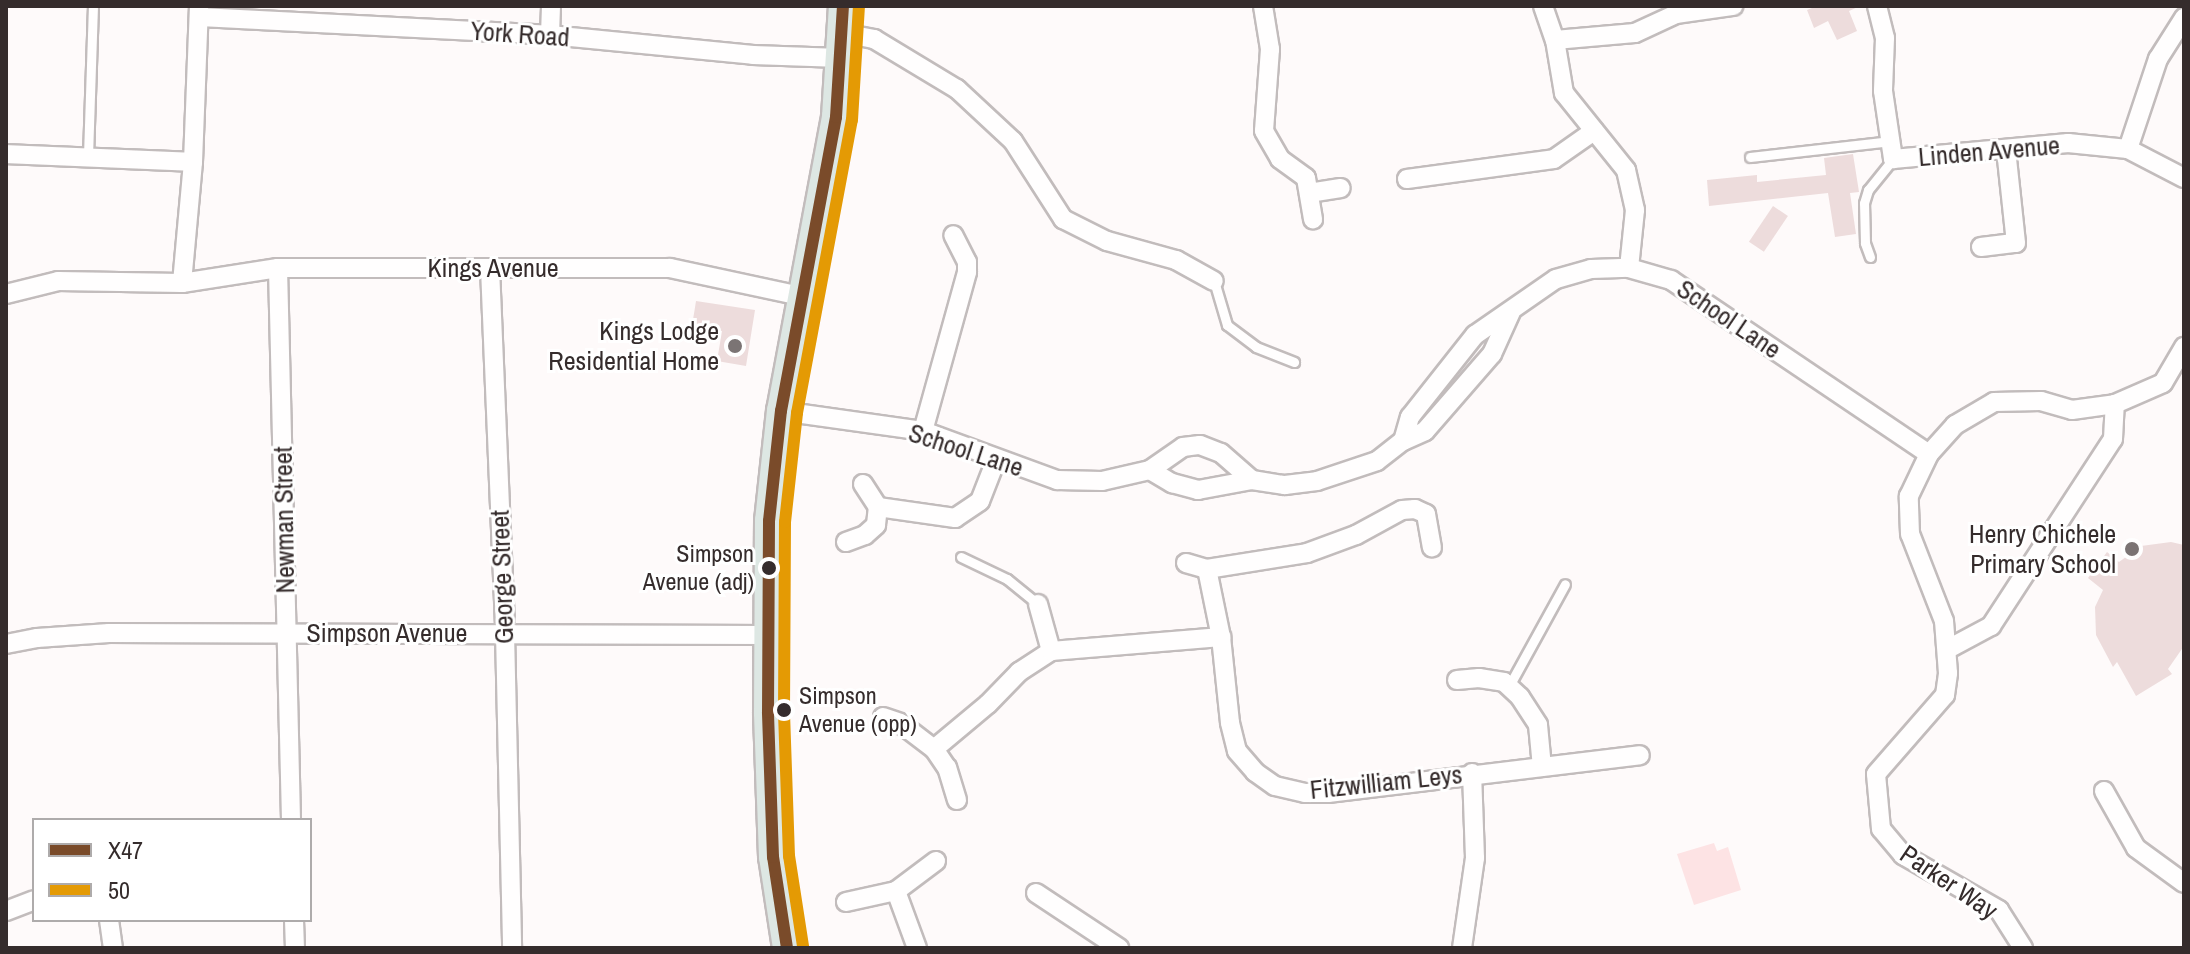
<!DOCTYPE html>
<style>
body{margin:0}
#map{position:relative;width:2190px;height:954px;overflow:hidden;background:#fefafa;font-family:"Archivo Narrow",sans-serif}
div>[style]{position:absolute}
.green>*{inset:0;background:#fde3e4}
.building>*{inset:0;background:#eddcdc;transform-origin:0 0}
.roads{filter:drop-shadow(2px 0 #c2bcbc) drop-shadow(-2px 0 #c2bcbc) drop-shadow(0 2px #c2bcbc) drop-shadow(0 -2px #c2bcbc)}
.lane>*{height:9px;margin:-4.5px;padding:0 4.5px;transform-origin:4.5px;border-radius:4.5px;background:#fffefe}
.street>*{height:18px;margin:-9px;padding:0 9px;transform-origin:9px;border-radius:9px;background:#fffefe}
.primary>*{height:28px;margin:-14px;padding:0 14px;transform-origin:14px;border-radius:14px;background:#dde7e3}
.bus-1>*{height:12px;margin:-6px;padding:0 6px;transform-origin:6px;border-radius:6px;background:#7a4b2a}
.bus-2>*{height:12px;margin:-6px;padding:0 6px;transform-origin:6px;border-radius:6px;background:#e49a04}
.dots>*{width:22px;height:22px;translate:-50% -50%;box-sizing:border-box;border:4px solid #fff;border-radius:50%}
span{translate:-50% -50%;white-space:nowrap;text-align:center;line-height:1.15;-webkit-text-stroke:6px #fff;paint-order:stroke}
.bus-label{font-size:24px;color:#352c2c}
.right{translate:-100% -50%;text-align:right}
.left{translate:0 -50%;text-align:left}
.street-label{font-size:26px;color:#352c2c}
.poi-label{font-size:26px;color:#352c2c}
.frame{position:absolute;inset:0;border:8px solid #352c2c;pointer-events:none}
.legend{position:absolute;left:32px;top:818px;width:280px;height:104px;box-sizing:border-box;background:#fff;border:2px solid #aeabab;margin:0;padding:10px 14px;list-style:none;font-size:24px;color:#352c2c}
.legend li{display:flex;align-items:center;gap:16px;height:40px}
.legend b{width:40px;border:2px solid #aeabab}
</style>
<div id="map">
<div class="green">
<i style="clip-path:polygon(1714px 843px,1717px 851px,1728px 847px,1741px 890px,1694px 905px,1677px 854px)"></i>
</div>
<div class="building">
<i style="clip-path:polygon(1817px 6px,1860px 6px,1849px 11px,1857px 31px,1837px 40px,1828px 21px,1814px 28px,1807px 10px)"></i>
<i style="clip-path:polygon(1853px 154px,1859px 192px,1850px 193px,1856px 234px,1835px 237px,1828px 193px,1709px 206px,1707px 180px,1757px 175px,1757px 182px,1826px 175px,1824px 158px)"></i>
<i style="left:1773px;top:206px;width:18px;height:43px;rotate:34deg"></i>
<i style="clip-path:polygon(696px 301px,755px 310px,746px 366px,717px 361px,722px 331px,692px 326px)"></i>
<i style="clip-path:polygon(2171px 542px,2184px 545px,2184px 646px,2168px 669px,2172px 674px,2136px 696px,2117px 662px,2113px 667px,2096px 635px,2095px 607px,2103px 590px,2088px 578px,2107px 552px,2119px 562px,2141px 546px)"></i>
</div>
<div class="roads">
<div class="lane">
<i style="left:88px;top:156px;width:150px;rotate:-88.1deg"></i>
<i style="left:1750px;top:157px;width:142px;rotate:-6.5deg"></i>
<i style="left:1870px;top:257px;width:15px;rotate:-110deg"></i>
<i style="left:1865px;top:243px;width:40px;rotate:-91.4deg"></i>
<i style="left:1864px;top:203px;width:14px;rotate:-73deg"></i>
<i style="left:1868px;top:190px;width:40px;rotate:-51deg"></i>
<i style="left:1214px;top:281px;width:46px;rotate:73.5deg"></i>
<i style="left:1227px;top:325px;width:36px;rotate:37deg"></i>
<i style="left:1256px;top:347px;width:41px;rotate:21.5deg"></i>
<i style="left:961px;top:557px;width:51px;rotate:25.6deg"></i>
<i style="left:1007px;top:579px;width:40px;rotate:39deg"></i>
<i style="left:1509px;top:686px;width:116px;rotate:-61.2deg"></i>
</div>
<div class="street">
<i style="left:1263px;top:6px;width:44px;rotate:80.8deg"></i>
<i style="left:1270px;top:49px;width:82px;rotate:94.2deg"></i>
<i style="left:1264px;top:131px;width:32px;rotate:60deg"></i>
<i style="left:1280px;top:159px;width:32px;rotate:36deg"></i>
<i style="left:1306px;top:178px;width:42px;rotate:80.3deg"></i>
<i style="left:1543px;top:6px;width:36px;rotate:71deg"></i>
<i style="left:1555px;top:40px;width:54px;rotate:80.4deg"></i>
<i style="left:1564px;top:93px;width:99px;rotate:51.2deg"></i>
<i style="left:1626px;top:170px;width:41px;rotate:77.3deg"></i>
<i style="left:1635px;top:210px;width:58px;rotate:95.9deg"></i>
<i style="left:1877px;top:6px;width:33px;rotate:76deg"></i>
<i style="left:1885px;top:38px;width:53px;rotate:92.2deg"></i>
<i style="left:1883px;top:91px;width:69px;rotate:81.6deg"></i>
<i style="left:1893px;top:159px;width:176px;rotate:-5.2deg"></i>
<i style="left:2068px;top:143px;width:60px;rotate:5.7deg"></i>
<i style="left:2128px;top:149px;width:63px;rotate:27.4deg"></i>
<i style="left:199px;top:17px;width:351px;rotate:2.9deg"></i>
<i style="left:550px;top:35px;width:204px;rotate:5.6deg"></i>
<i style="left:753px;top:55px;width:88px;rotate:2deg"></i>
<i style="left:843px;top:33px;width:32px;rotate:11deg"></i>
<i style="left:874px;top:39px;width:97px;rotate:31.1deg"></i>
<i style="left:957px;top:89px;width:76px;rotate:42.9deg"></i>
<i style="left:1013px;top:141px;width:93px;rotate:57.3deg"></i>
<i style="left:1063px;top:219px;width:49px;rotate:26.6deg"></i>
<i style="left:1107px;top:241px;width:72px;rotate:15.4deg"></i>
<i style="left:1176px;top:260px;width:43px;rotate:28.9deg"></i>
<i style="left:550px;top:35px;width:29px;rotate:-88deg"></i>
<i style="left:1555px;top:40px;width:80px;rotate:-5deg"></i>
<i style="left:1635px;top:33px;width:45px;rotate:-24.9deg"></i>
<i style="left:1676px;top:14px;width:58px;rotate:-8deg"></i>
<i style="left:2128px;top:149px;width:95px;rotate:-71.6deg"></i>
<i style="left:2158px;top:59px;width:49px;rotate:-57.6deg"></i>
<i style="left:6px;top:154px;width:187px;rotate:2.4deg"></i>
<i style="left:1407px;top:179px;width:148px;rotate:-7.7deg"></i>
<i style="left:1554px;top:159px;width:49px;rotate:-35deg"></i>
<i style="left:1309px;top:193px;width:32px;rotate:-9deg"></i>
<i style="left:1981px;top:247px;width:35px;rotate:-7deg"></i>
<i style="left:2016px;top:243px;width:94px;rotate:-96.1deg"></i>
<i style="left:278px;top:268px;width:552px;rotate:88.65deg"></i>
<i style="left:490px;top:268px;width:365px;rotate:87.6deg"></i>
<i style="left:505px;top:633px;width:315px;rotate:88.7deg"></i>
<i style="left:182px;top:283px;width:121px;rotate:-84.8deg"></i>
<i style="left:193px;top:162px;width:155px;rotate:-87.8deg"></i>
<i style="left:6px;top:294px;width:54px;rotate:-14deg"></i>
<i style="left:58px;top:281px;width:124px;rotate:0.9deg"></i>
<i style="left:182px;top:283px;width:97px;rotate:-8.9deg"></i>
<i style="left:278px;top:268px;width:392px"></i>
<i style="left:670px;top:268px;width:134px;rotate:12.1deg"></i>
<i style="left:781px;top:411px;width:143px;rotate:8deg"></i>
<i style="left:923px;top:431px;width:143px;rotate:20.1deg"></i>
<i style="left:1057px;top:480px;width:45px;rotate:1.3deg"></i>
<i style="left:1102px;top:481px;width:49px;rotate:-12.9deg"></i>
<i style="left:1150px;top:470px;width:40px;rotate:-34.9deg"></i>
<i style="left:1183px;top:447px;width:17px;rotate:-7deg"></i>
<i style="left:1200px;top:445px;width:22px;rotate:21deg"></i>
<i style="left:1221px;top:453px;width:41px;rotate:41.1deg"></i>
<i style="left:923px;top:431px;width:165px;rotate:-74.5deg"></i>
<i style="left:967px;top:272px;width:10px;rotate:-90deg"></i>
<i style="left:967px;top:262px;width:30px;rotate:-117deg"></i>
<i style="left:1403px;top:441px;width:25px;rotate:-74deg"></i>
<i style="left:1410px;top:417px;width:105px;rotate:-51.6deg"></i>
<i style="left:1475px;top:335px;width:98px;rotate:-34.7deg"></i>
<i style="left:1556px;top:279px;width:36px;rotate:-16deg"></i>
<i style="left:1591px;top:269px;width:38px;rotate:-2deg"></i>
<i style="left:1629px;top:268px;width:44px;rotate:15.9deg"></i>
<i style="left:1671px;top:280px;width:311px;rotate:34deg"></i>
<i style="left:1150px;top:470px;width:26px;rotate:31deg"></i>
<i style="left:1172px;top:483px;width:27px;rotate:15deg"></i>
<i style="left:1198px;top:490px;width:55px;rotate:-10.5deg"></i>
<i style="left:1252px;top:480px;width:33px;rotate:9deg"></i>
<i style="left:1285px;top:485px;width:32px;rotate:-7deg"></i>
<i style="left:1317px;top:481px;width:63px;rotate:-18.4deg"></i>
<i style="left:1377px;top:461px;width:33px;rotate:-38deg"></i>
<i style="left:1403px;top:441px;width:24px;rotate:-24deg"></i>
<i style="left:1425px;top:431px;width:102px;rotate:-49deg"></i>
<i style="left:1492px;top:354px;width:46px;rotate:-65.7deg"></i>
<i style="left:863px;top:484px;width:27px;rotate:57deg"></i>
<i style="left:846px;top:542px;width:20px;rotate:-20deg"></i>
<i style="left:865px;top:535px;width:15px;rotate:-42deg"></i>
<i style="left:876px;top:525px;width:18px;rotate:-84deg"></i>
<i style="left:878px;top:507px;width:78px;rotate:8.1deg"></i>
<i style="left:955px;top:518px;width:30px;rotate:-34deg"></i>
<i style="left:980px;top:501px;width:44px;rotate:-68.7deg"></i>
<i style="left:1186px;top:563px;width:22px;rotate:16deg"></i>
<i style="left:1207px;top:569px;width:101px;rotate:-9.1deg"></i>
<i style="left:1307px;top:553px;width:52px;rotate:-20.2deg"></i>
<i style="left:1356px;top:535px;width:52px;rotate:-28.5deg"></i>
<i style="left:1402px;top:510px;width:13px;rotate:-4deg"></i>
<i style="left:1415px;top:509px;width:12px;rotate:24deg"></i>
<i style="left:1426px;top:514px;width:34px;rotate:80deg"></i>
<i style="left:1207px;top:569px;width:69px;rotate:78.4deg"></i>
<i style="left:1221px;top:637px;width:86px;rotate:84deg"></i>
<i style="left:1230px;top:723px;width:29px;rotate:76deg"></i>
<i style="left:1237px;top:751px;width:28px;rotate:49deg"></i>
<i style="left:1255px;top:772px;width:24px;rotate:35deg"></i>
<i style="left:1275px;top:786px;width:31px;rotate:13deg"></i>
<i style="left:1305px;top:793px;width:23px"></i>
<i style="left:1328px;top:793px;width:314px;rotate:-6.9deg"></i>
<i style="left:1038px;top:604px;width:49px;rotate:74.5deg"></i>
<i style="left:6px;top:644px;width:32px;rotate:-11deg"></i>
<i style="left:37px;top:638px;width:72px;rotate:-4deg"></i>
<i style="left:109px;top:633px;width:659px;rotate:0.17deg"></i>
<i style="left:1948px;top:649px;width:49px;rotate:-28.1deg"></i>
<i style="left:1991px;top:626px;width:223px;rotate:-56.9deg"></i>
<i style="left:2113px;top:439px;width:35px;rotate:-87deg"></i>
<i style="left:1457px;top:680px;width:22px;rotate:-5deg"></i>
<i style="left:1479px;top:678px;width:25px;rotate:9deg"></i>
<i style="left:1504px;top:682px;width:22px;rotate:43deg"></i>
<i style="left:1520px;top:697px;width:33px;rotate:57deg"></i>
<i style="left:1538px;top:725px;width:42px;rotate:84.6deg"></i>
<i style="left:883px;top:717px;width:18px;rotate:19deg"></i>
<i style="left:900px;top:723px;width:43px;rotate:37.4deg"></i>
<i style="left:2104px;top:791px;width:65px;rotate:60.7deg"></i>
<i style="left:2136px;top:848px;width:59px;rotate:36.1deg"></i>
<i style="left:957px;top:800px;width:34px;rotate:-107deg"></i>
<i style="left:947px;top:768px;width:23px;rotate:-124deg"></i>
<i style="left:934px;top:749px;width:70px;rotate:-39.8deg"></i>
<i style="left:988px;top:704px;width:45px;rotate:-45.9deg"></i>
<i style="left:1019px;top:672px;width:38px;rotate:-33deg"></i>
<i style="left:1051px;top:651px;width:171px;rotate:-4.7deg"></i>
<i style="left:896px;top:891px;width:61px;rotate:69.8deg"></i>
<i style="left:1036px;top:893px;width:100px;rotate:33.5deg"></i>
<i style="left:846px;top:902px;width:51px;rotate:-12.4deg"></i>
<i style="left:896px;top:891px;width:50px;rotate:-36.9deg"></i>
<i style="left:6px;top:911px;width:30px;rotate:-21deg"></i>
<i style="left:109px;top:920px;width:28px;rotate:82deg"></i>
<i style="left:294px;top:920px;width:28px;rotate:88deg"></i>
<i style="left:1462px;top:948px;width:91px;rotate:-81.8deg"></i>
<i style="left:1475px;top:858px;width:85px;rotate:-92deg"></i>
<i style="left:2023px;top:948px;width:45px;rotate:-122.3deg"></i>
<i style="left:1999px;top:910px;width:111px;rotate:-150.2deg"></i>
<i style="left:1903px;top:855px;width:34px;rotate:-130deg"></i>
<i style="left:1881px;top:829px;width:55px;rotate:-95.2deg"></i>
<i style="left:1876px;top:774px;width:105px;rotate:-48.9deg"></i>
<i style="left:1945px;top:695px;width:22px;rotate:-82deg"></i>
<i style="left:1948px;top:673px;width:52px;rotate:-94.4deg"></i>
<i style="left:1944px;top:621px;width:93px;rotate:-111.3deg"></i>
<i style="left:1910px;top:534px;width:38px;rotate:-92deg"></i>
<i style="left:1909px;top:496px;width:47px;rotate:-64.5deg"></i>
<i style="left:1929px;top:454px;width:39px;rotate:-48deg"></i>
<i style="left:1955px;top:425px;width:45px;rotate:-30.5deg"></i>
<i style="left:1994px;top:402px;width:47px;rotate:-1.2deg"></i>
<i style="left:2041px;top:401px;width:32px;rotate:16deg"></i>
<i style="left:2072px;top:410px;width:43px;rotate:-7.9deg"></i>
<i style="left:2115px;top:404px;width:52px;rotate:-23.6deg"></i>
<i style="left:2163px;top:383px;width:42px;rotate:-59.7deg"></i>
</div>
<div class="primary">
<i style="left:787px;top:948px;width:92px;rotate:-98.7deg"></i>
<i style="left:773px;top:857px;width:145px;rotate:-92deg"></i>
<i style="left:768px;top:712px;width:191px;rotate:-89.7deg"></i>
<i style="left:769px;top:521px;width:111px;rotate:-83.8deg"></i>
<i style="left:781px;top:411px;width:299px;rotate:-79.4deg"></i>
<i style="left:836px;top:117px;width:111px;rotate:-86.4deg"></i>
</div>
</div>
<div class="bus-1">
<i style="left:787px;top:948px;width:92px;rotate:-98.7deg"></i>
<i style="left:773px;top:857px;width:145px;rotate:-92deg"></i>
<i style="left:768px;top:712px;width:191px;rotate:-89.7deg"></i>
<i style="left:769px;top:521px;width:111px;rotate:-83.8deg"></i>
<i style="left:781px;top:411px;width:299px;rotate:-79.4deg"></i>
<i style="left:836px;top:117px;width:111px;rotate:-86.4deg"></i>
</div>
<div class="bus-2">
<i style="left:803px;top:946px;width:91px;rotate:-98.8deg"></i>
<i style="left:789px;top:856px;width:144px;rotate:-92deg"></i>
<i style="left:784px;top:712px;width:190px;rotate:-89.7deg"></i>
<i style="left:785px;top:522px;width:110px;rotate:-83.7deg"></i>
<i style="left:797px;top:413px;width:298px;rotate:-79.4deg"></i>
<i style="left:852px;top:120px;width:113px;rotate:-86.5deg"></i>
</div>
<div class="dots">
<i style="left:735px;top:346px;background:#7b7474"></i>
<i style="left:2132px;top:549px;background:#7b7474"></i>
<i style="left:769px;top:568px;background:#352c2c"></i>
<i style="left:784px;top:710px;background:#352c2c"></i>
</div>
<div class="bus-label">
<span class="right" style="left:754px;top:568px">Simpson<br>Avenue (adj)</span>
<span class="left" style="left:799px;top:710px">Simpson<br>Avenue (opp)</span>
</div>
<div class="street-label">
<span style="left:520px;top:34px;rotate:4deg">York Road</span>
<span style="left:1989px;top:151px;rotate:-5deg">Linden Avenue</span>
<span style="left:493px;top:268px">Kings Avenue</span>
<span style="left:1729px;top:319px;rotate:34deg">School Lane</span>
<span style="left:966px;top:450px;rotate:18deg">School Lane</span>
<span style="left:284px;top:520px;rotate:-91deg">Newman Street</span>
<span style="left:502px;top:577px;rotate:-92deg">George Street</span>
<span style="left:387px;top:633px">Simpson Avenue</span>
<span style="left:1386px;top:782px;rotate:-6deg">Fitzwilliam Leys</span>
<span style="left:1949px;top:882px;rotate:34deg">Parker Way</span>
</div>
<div class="poi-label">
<span class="right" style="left:719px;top:346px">Kings Lodge<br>Residential Home</span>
<span class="right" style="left:2116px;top:549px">Henry Chichele<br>Primary School</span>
</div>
<div class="frame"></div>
<ul class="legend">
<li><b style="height:10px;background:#7a4b2a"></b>X47</li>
<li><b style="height:10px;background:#e49a04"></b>50</li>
</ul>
</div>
